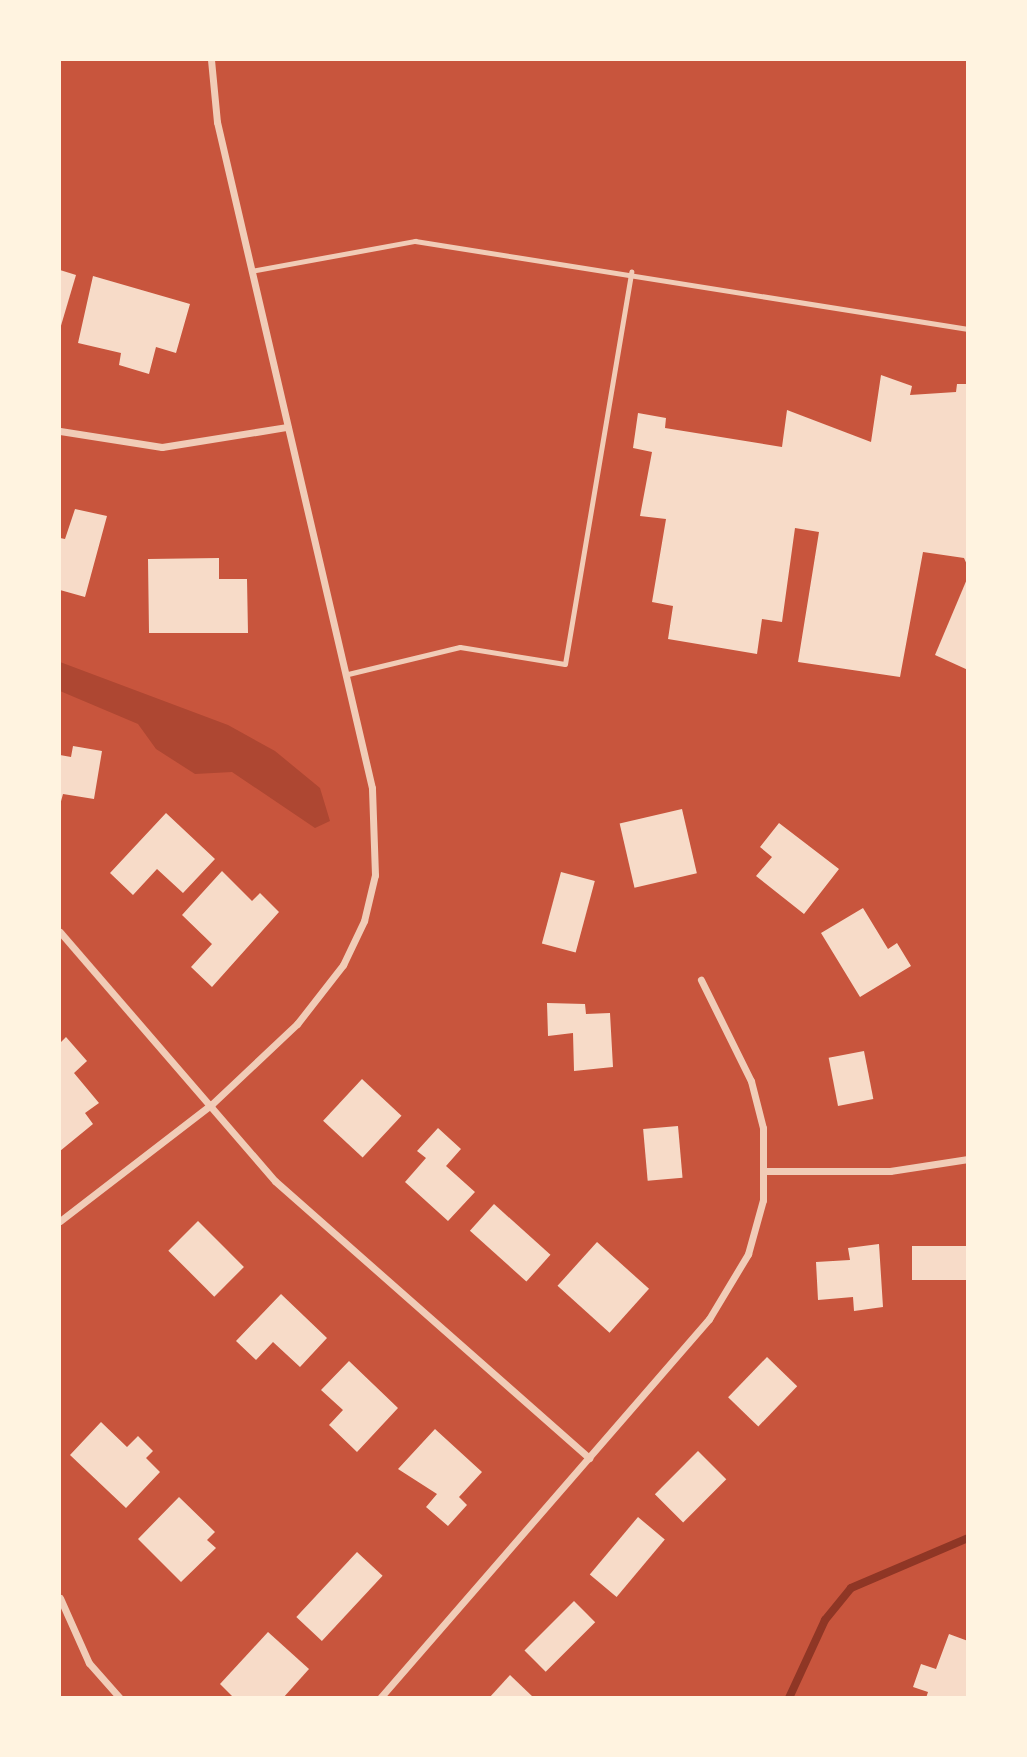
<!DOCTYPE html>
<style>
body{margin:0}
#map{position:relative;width:1027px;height:1757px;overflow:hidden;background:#c8553d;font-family:"Roboto Serif",serif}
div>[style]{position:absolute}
.green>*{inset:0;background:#ae4732}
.stream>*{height:8px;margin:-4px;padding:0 4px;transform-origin:4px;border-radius:4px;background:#8f3625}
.building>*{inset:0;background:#f7dbc8;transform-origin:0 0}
.service>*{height:5px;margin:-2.5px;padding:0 2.5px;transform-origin:2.5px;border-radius:2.5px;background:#f1ccb7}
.minor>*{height:7px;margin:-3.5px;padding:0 3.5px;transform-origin:3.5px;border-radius:3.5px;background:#f1ccb7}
span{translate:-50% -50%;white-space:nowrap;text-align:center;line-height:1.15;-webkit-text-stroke:6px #fff3e0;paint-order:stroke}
.frame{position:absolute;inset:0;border:61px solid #fff3e0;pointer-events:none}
</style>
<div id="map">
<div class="green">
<i style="clip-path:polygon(60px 662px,228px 725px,275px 751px,320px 788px,330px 821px,315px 828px,232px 772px,195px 774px,156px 749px,138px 724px,60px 691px)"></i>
</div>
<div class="stream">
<i style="left:789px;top:1698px;width:86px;rotate:-65.2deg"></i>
<i style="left:825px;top:1620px;width:41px;rotate:-50.9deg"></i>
<i style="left:851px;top:1588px;width:127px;rotate:-23.1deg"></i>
</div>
<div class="building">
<i style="clip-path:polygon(60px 270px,76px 275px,60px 329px)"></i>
<i style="clip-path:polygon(93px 276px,190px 304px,176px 353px,156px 347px,149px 374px,119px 365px,121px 353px,78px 343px)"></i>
<i style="clip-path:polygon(881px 375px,912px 386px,910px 395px,956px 392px,957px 384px,968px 384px,968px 567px,964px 558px,923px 552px,900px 677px,798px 662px,819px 532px,795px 528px,782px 622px,762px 619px,757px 654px,668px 639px,673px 606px,652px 602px,666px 519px,640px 516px,652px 452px,633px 448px,638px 413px,666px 418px,665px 428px,782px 447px,787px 410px,871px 442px)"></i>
<i style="clip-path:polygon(75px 509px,107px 516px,85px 597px,60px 590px,60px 538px,65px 539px)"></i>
<i style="clip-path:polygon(219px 558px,219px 579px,247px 579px,248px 633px,149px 633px,148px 559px)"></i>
<i style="clip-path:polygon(967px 579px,968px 579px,968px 670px,935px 655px)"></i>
<i style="clip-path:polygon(73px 746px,102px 751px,94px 799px,63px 794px,60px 805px,60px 755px,71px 757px)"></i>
<i style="left:682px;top:809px;width:66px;height:64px;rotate:77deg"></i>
<i style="clip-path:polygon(166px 813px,215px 859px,183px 893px,157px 869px,133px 895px,110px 873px)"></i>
<i style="clip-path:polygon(779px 823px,839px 869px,804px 914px,756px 876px,772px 857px,760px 847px)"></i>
<i style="clip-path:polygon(222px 871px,252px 901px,260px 893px,279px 912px,212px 987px,191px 967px,212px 944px,182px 915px)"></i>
<i style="left:561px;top:872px;width:35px;height:74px;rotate:15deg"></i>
<i style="clip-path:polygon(863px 908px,888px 949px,897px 943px,911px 966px,860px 997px,821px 933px)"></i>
<i style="clip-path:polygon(547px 1003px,585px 1004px,586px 1014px,610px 1013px,613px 1067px,574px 1071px,573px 1033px,548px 1036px)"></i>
<i style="clip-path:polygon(66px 1037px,87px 1061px,74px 1073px,99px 1103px,85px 1113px,93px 1124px,60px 1151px,60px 1043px)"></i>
<i style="left:864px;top:1051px;width:49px;height:36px;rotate:79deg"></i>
<i style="left:362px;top:1079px;width:54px;height:57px;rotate:43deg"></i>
<i style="left:678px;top:1126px;width:52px;height:35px;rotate:85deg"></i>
<i style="clip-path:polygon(438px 1128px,461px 1149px,446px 1166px,475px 1192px,448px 1221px,405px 1182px,426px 1158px,417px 1151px)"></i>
<i style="left:494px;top:1204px;width:76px;height:36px;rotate:42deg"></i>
<i style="left:198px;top:1221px;width:65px;height:42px;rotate:45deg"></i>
<i style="left:597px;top:1242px;width:70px;height:59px;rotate:42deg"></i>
<i style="clip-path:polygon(879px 1244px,883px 1307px,854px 1311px,853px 1297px,818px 1300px,816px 1262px,850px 1260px,848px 1248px)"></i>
<i style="left:912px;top:1246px;width:56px;height:34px"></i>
<i style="clip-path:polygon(281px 1294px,327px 1338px,300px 1367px,273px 1342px,256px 1360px,236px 1341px)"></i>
<i style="left:767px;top:1357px;width:42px;height:56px;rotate:44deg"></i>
<i style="clip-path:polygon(349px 1361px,398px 1408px,357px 1452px,329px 1425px,343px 1410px,321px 1390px)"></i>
<i style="clip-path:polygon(101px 1422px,127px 1447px,138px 1436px,153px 1451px,146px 1458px,160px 1472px,126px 1508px,70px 1455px)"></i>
<i style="clip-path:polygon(435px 1429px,482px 1472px,459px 1497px,467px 1505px,448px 1526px,426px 1507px,437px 1494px,398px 1469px)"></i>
<i style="left:698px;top:1451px;width:40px;height:61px;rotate:45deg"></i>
<i style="clip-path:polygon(179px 1497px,215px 1532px,207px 1540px,216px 1548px,181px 1582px,138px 1539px)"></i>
<i style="left:638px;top:1517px;width:35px;height:75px;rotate:40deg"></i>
<i style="left:357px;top:1552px;width:35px;height:89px;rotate:43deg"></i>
<i style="left:574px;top:1601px;width:30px;height:70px;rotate:45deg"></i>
<i style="clip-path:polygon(268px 1632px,309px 1669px,283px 1698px,234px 1698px,220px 1684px)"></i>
<i style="clip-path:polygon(949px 1634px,968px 1641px,968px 1698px,926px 1698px,928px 1692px,913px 1687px,921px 1664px,936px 1669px)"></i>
<i style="clip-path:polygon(510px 1675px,534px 1698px,489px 1698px)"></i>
</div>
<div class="service">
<i style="left:251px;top:271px;width:167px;rotate:-10.4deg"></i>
<i style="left:415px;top:241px;width:560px;rotate:9.04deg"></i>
<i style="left:348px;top:674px;width:115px;rotate:-13.6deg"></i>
<i style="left:460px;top:647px;width:106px;rotate:9.2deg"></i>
<i style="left:565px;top:664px;width:398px;rotate:-80.4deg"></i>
</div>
<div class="minor">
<i style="left:60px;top:431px;width:103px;rotate:8.9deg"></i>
<i style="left:162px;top:447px;width:127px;rotate:-9.1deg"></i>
<i style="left:60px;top:932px;width:329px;rotate:49.2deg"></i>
<i style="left:275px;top:1181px;width:419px;rotate:41.4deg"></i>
<i style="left:766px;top:1171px;width:124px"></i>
<i style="left:890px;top:1171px;width:79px;rotate:-8.7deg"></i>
<i style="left:60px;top:1221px;width:192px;rotate:-37.6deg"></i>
<i style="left:212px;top:1104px;width:117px;rotate:-43.3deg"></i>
<i style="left:297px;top:1024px;width:75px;rotate:-52.1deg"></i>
<i style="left:343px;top:965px;width:49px;rotate:-64.5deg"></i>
<i style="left:364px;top:921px;width:47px;rotate:-76.6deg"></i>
<i style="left:375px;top:875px;width:87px;rotate:-92deg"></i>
<i style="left:372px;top:788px;width:684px;rotate:-103.1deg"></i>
<i style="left:217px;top:122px;width:62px;rotate:-95.5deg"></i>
<i style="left:60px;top:1598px;width:71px;rotate:66deg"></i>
<i style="left:89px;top:1663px;width:47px;rotate:48.5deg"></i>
<i style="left:380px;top:1698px;width:502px;rotate:-49.04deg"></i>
<i style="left:709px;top:1319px;width:76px;rotate:-59deg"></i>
<i style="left:748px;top:1254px;width:56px;rotate:-74.5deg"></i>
<i style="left:763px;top:1200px;width:72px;rotate:-90deg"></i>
<i style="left:763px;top:1128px;width:49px;rotate:-104.3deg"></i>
<i style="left:751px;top:1081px;width:113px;rotate:-116.3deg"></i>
</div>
<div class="frame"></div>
</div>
